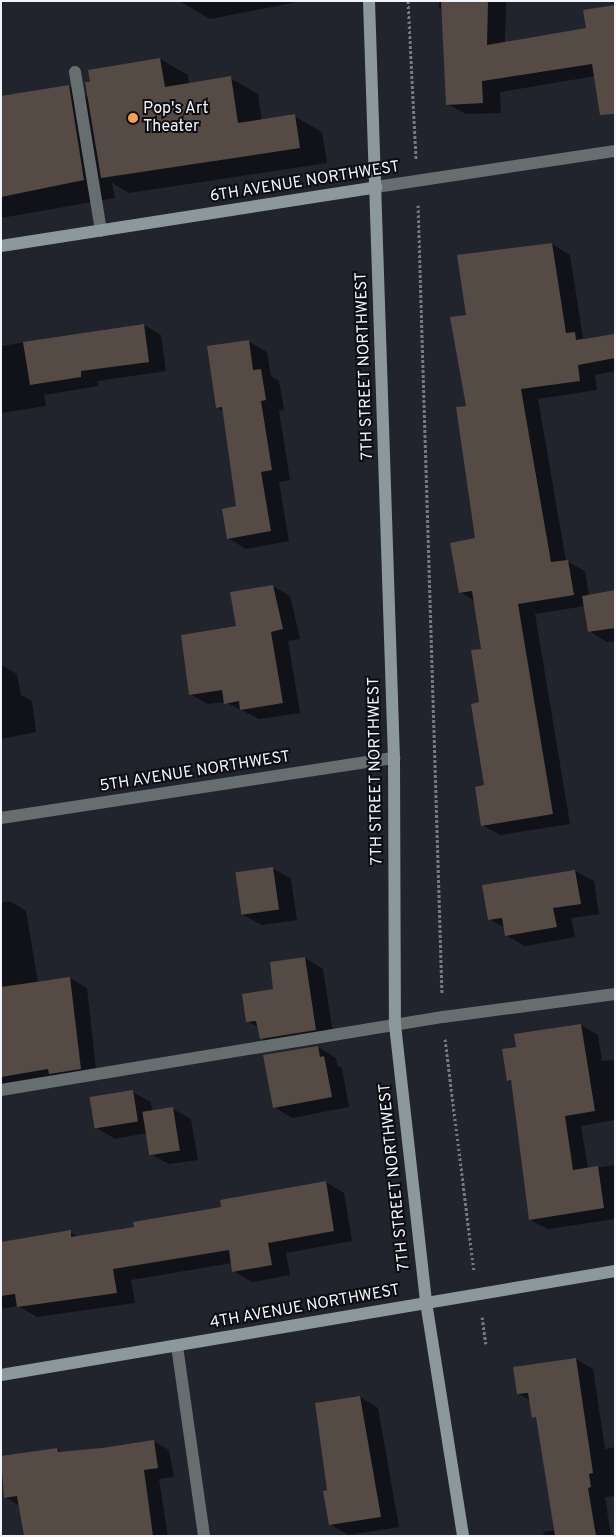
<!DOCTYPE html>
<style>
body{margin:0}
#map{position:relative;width:616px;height:1537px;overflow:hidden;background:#21232d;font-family:Overpass,sans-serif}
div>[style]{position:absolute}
.shadow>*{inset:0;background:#0007}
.building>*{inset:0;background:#554a44;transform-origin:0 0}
.path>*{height:3px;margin-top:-1.5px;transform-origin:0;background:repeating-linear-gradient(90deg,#787a83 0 2.5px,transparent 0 5px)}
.lane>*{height:12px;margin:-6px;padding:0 6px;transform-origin:6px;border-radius:6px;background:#676e6f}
.street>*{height:12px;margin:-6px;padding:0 6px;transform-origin:6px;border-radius:6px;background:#676e6f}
.secondary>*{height:12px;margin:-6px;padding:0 6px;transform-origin:6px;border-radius:6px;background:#8d989a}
.dots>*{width:14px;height:14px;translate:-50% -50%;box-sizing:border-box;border:2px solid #0c0d11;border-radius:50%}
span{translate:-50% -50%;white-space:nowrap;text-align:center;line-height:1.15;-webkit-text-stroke:4px #0c0d11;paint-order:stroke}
.poi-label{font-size:16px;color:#f2f4fb}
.left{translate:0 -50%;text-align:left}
.street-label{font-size:16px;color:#f2f4fb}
.frame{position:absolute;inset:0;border:2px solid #f2f4fb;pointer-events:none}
</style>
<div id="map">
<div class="shadow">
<i style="clip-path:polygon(179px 1px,303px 1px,210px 19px)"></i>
<i style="clip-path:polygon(439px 1px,506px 1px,505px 43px,587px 29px,595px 76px,500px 92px,501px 113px,466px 114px,447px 104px,443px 10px,439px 8px)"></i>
<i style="clip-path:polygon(160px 59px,188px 75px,189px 84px,230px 78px,258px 94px,262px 121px,294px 116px,322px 132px,327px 163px,129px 193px,112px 183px,115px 198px,1px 218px,1px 132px,69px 86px,89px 98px)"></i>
<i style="clip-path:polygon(552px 244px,570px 255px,583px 338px,615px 335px,615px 371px,595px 375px,597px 390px,538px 399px,566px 561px,585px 571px,589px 596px,615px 592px,615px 641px,607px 642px,589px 631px,585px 606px,535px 614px,570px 824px,500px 835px,482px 825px,485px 786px,481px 703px,482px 650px,475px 601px,460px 592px,477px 540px,467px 407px,468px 316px)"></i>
<i style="clip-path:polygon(144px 325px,161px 335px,166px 371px,98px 381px,98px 386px,44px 395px,46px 406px,1px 413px,1px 346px)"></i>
<i style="clip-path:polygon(248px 341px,267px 352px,271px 376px,279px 381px,284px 410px,279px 411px,290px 480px,279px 482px,289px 541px,246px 549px,228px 538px,237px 507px,223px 411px,217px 407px)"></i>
<i style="clip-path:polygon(273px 586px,290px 596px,300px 639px,288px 641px,300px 713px,259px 719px,225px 702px,208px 704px,190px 694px,237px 627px)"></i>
<i style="clip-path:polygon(1px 665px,17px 674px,21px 695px,32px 701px,36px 732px,1px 739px)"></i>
<i style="clip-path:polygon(272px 868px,291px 879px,297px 920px,262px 925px,243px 915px)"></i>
<i style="clip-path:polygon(575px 871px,594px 881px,599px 914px,571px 918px,575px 937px,525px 946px,506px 935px,505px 928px,489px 919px,484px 886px)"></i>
<i style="clip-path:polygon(10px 901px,26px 911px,38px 983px,70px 978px,87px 988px,97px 1078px,1px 1088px,1px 903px)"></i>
<i style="clip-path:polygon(305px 958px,323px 969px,334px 1040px,279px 1049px,261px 1038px,259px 1028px,247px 1021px)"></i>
<i style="clip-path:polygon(581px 1025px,598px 1035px,602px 1061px,615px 1060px,615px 1120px,581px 1126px,588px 1169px,615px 1165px,615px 1219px,548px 1229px,530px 1220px,513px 1083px,508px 1080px,518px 1048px)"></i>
<i style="clip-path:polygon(318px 1047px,336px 1058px,337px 1065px,342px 1068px,349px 1107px,292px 1118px,274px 1107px)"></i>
<i style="clip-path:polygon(132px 1092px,151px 1102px,152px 1112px,173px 1109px,191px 1119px,198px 1160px,169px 1164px,150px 1154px,147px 1133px,115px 1139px,97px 1128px)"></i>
<i style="clip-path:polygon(326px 1182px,344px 1193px,352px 1241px,286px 1253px,290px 1275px,252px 1282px,233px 1271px,232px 1263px,131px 1280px,135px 1303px,37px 1317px,18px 1306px,1px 1309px,1px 1244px,70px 1232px,79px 1237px,135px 1228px)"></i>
<i style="clip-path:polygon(576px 1359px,593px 1369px,605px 1449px,615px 1447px,615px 1496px,605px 1497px,611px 1536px,544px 1536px,543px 1532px,555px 1530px,538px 1419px,534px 1417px,531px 1401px,518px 1393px)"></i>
<i style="clip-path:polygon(360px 1397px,378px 1408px,399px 1527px,348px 1535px,330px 1524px,329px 1491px)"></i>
<i style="clip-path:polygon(153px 1441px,169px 1450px,174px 1477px,159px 1479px,168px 1536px,25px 1536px,20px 1506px,5px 1497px,1px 1457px,57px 1449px,64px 1453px,102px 1449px)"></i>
</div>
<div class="building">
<i style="clip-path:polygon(441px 1px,488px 1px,487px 45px,586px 28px,583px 10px,615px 5px,615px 114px,600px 115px,592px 64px,482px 81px,483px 103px,446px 105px)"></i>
<i style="clip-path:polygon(160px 58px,165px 87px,231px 76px,238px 123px,295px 114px,300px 148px,101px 178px,85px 82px,90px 82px,88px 70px)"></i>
<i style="clip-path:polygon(69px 85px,84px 180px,1px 197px,1px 96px)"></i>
<i style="clip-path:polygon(552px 243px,566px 333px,575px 332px,576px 340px,615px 334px,615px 358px,578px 365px,580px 381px,521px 389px,551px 562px,568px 560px,574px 595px,518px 604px,553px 814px,481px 826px,475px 787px,484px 785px,471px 704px,479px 702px,471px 650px,481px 649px,472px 591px,459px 593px,450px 543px,475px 538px,456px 407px,466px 406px,450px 317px,466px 315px,457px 255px)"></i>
<i style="clip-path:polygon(144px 324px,149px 362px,81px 371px,81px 377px,30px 385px,23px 342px)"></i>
<i style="clip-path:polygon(249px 340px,253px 370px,261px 369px,266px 400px,261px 401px,272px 470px,261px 472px,271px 531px,227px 539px,222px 509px,236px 506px,222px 407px,216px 408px,207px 346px)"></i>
<i style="clip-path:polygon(273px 585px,283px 629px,271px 632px,283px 703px,240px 710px,239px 701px,224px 704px,222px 690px,189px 695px,181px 635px,236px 626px,230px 592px)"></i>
<i style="clip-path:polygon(615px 590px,615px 628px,588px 632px,582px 596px)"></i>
<i style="left:273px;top:867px;width:43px;height:38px;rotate:82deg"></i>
<i style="clip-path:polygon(575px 870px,581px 904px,553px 908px,557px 927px,505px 936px,502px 918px,488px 920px,482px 885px)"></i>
<i style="clip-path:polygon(305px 957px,316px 1030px,260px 1039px,256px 1021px,246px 1022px,242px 994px,273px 989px,270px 962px)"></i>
<i style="clip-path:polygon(70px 977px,81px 1069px,49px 1074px,48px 1069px,1px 1077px,1px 987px)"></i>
<i style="clip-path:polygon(581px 1024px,595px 1111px,565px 1116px,573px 1170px,598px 1166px,604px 1208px,529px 1220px,511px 1080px,507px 1081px,502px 1049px,516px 1047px,514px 1034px)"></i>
<i style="clip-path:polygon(318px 1046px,320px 1057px,324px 1056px,332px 1097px,273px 1108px,263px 1055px)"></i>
<i style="left:133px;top:1090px;width:32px;height:44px;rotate:81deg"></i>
<i style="left:173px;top:1107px;width:44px;height:31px;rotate:81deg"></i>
<i style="clip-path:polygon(326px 1181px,334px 1231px,268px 1243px,272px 1265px,232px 1272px,229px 1250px,113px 1269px,117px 1293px,17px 1307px,15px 1294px,1px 1296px,1px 1242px,71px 1230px,71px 1237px,134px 1227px,133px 1222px,221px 1207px,220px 1200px)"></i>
<i style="clip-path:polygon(576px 1358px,593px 1473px,589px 1474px,591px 1487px,588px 1488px,596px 1536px,555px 1536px,536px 1417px,532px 1418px,528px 1393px,517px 1394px,513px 1367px)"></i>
<i style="clip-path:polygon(360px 1396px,381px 1517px,329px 1525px,323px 1491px,327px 1490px,315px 1403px)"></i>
<i style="clip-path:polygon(154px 1440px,158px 1468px,144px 1470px,153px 1536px,24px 1536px,17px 1496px,4px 1498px,1px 1456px,57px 1448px,58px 1452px,102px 1448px)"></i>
</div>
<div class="path">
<i style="left:408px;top:1px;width:158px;rotate:87.1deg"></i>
<i style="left:418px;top:205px;width:788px;rotate:88.26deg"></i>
<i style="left:445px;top:1039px;width:234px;rotate:82.9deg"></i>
<i style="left:482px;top:1317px;width:27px;rotate:82deg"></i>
</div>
<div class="lane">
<i style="left:75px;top:72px;width:161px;rotate:80.7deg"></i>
<i style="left:1px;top:1090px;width:448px;rotate:-9.4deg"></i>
<i style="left:443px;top:1017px;width:174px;rotate:-7.6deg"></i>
<i style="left:177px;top:1346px;width:192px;rotate:81.9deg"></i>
</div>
<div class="street">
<i style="left:376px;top:187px;width:242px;rotate:-8.6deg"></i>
<i style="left:1px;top:818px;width:398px;rotate:-8.7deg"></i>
</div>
<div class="secondary">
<i style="left:369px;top:1px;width:757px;rotate:88.11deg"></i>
<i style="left:394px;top:758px;width:267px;rotate:89.8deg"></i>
<i style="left:395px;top:1025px;width:279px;rotate:83.6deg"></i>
<i style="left:426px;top:1302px;width:237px;rotate:81deg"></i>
<i style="left:1px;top:246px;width:380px;rotate:-8.9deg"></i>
<i style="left:1px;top:1375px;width:623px;rotate:-9.61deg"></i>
</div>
<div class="dots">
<i style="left:133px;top:118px;background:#fa9f4e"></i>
</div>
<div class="poi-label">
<span class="left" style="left:143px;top:118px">Pop's Art<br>Theater</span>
</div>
<div class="street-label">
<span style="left:305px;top:182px;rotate:-9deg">6TH AVENUE NORTHWEST</span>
<span style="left:365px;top:366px;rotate:-92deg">7TH STREET NORTHWEST</span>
<span style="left:376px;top:771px;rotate:-91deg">7TH STREET NORTHWEST</span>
<span style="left:195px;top:772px;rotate:-9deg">5TH AVENUE NORTHWEST</span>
<span style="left:395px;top:1177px;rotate:-96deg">7TH STREET NORTHWEST</span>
<span style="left:305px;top:1307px;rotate:-10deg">4TH AVENUE NORTHWEST</span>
</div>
<div class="frame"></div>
</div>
